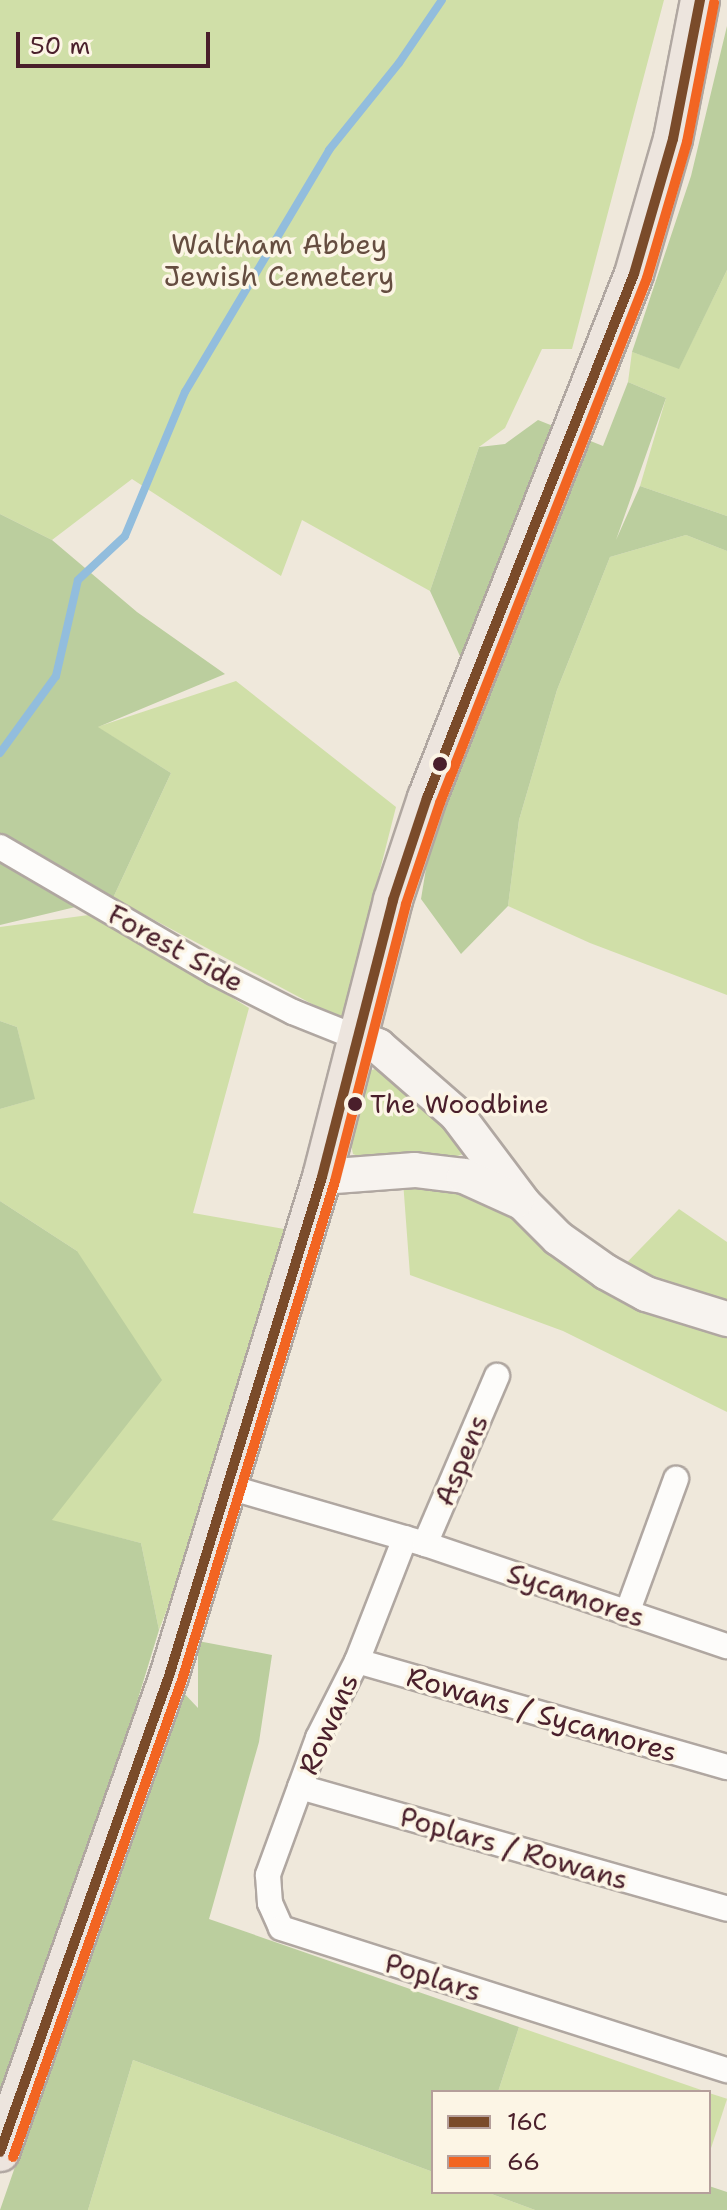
<!DOCTYPE html>
<style>
body{margin:0}
#map{position:relative;width:727px;height:2210px;overflow:hidden;background:#efe8db;font-family:"Shantell Sans",sans-serif}
div>[style]{position:absolute}
.green>*{inset:0;background:#d0dfa8;transform-origin:0 0}
.forest>*{inset:0;background:#bbce9e}
.stream>*{height:8px;margin:-4px;padding:0 4px;transform-origin:4px;border-radius:4px;background:#92bddd}
.roads{filter:drop-shadow(2px 0 #b0a7a1) drop-shadow(-2px 0 #b0a7a1) drop-shadow(0 2px #b0a7a1) drop-shadow(0 -2px #b0a7a1)}
.street>*{height:24px;margin:-12px;padding:0 12px;transform-origin:12px;border-radius:12px;background:#fdfcfa}
.secondary>*{height:34px;margin:-17px;padding:0 17px;transform-origin:17px;border-radius:17px;background:#f7f3ef}
.primary>*{height:38px;margin:-19px;padding:0 19px;transform-origin:19px;border-radius:19px;background:#ede5de}
.bus-1>*{height:10px;margin:-5px;padding:0 5px;transform-origin:5px;border-radius:5px;background:#7a4b2a}
.bus-2>*{height:10px;margin:-5px;padding:0 5px;transform-origin:5px;border-radius:5px;background:#f26522}
.dots>*{width:22px;height:22px;translate:-50% -50%;box-sizing:border-box;border:4px solid #fcf5e5;border-radius:50%}
span{translate:-50% -50%;white-space:nowrap;text-align:center;line-height:1.15;-webkit-text-stroke:7px #fcf5e5;paint-order:stroke}
.bus-label{font-size:26px;color:#4a1f2b}
.left{translate:0 -50%;text-align:left}
.park-label{font-size:28px;color:#654d40}
.street-label{font-size:28px;color:#4a1f2b}
.legend{position:absolute;left:431px;top:2090px;width:280px;height:104px;box-sizing:border-box;background:#fcf5e5;border:2px solid #b59f9b;margin:0;padding:10px 14px;list-style:none;font-size:24px;color:#4a1f2b}
.legend li{display:flex;align-items:center;gap:16px;height:40px}
.legend b{width:40px;border:2px solid #b59f9b}
.scale{position:absolute;left:16px;top:32px;width:194px;height:36px;box-sizing:border-box;border:4px solid #4a1f2b;border-top:0;padding-left:10px;font-size:24px;line-height:28px;white-space:nowrap;color:#4a1f2b;-webkit-text-stroke:6px #fcf5e5;paint-order:stroke}
</style>
<div id="map">
<div class="green">
<i style="clip-path:polygon(0 0,664px 0,572px 349px,542px 349px,505px 428px,479px 447px,430px 591px,302px 520px,281px 576px,132px 479px,52px 540px,0 514px)"></i>
<i style="clip-path:polygon(727px 270px,727px 516px,640px 486px,666px 398px,628px 382px,632px 352px,679px 368px)"></i>
<i style="clip-path:polygon(686px 535px,727px 551px,727px 995px,590px 943px,508px 906px,519px 820px,557px 690px,610px 557px)"></i>
<i style="clip-path:polygon(236px 681px,396px 807px,342px 1020px,113px 898px,171px 773px,97px 727px)"></i>
<i style="clip-path:polygon(96px 914px,249px 1008px,193px 1213px,296px 1231px,212px 1494px,159px 1630px,141px 1543px,52px 1521px,77px 1251px,0 1201px,0 1109px,34px 1099px,17px 1027px,0 1021px,0 927px)"></i>
<i style="clip-path:polygon(378px 1068px,427px 1105px,466px 1153px,443px 1161px,366px 1159px,353px 1154px,350px 1139px,358px 1106px,369px 1071px)"></i>
<i style="clip-path:polygon(403px 1181px,515px 1205px,603px 1287px,679px 1209px,727px 1242px,727px 1412px,563px 1331px,410px 1275px)"></i>
<i style="clip-path:polygon(519px 2027px,707px 2092px,498px 2092px)"></i>
<i style="clip-path:polygon(133px 2060px,433px 2172px,433px 2192px,486px 2192px,535px 2210px,88px 2210px)"></i>
<i style="left:709px;top:2093px;width:19px;height:93px;rotate:18deg"></i>
</div>
<div class="forest">
<i style="clip-path:polygon(727px 26px,727px 270px,679px 369px,632px 352px,691px 176px)"></i>
<i style="clip-path:polygon(628px 382px,666px 398px,616px 540px,640px 486px,727px 516px,727px 551px,686px 535px,610px 557px,557px 690px,519px 820px,508px 906px,461px 954px,421px 899px,429px 850px,482px 704px,430px 591px,479px 447px,505px 444px,538px 420px,603px 446px)"></i>
<i style="clip-path:polygon(0 514px,52px 540px,137px 612px,225px 674px,98px 727px,171px 773px,113px 898px,0 925px)"></i>
<i style="clip-path:polygon(0 1021px,17px 1027px,35px 1099px,0 1109px)"></i>
<i style="clip-path:polygon(0 1201px,77px 1251px,162px 1380px,52px 1520px,141px 1543px,159px 1630px,73px 1912px,0 2116px)"></i>
<i style="clip-path:polygon(198px 1641px,272px 1655px,259px 1742px,209px 1919px,519px 2027px,498px 2092px,433px 2092px,433px 2172px,133px 2060px,88px 2210px,0 2210px,181px 1690px,198px 1708px)"></i>
<i style="clip-path:polygon(709px 2186px,727px 2192px,727px 2210px,535px 2210px,486px 2192px,709px 2192px)"></i>
</div>
<div class="stream">
<i style="left:0;top:753px;width:95px;rotate:-54deg"></i>
<i style="left:56px;top:676px;width:98px;rotate:-77.1deg"></i>
<i style="left:78px;top:580px;width:64px;rotate:-43.1deg"></i>
<i style="left:125px;top:536px;width:156px;rotate:-67.4deg"></i>
<i style="left:185px;top:392px;width:282px;rotate:-59.2deg"></i>
<i style="left:329px;top:150px;width:112px;rotate:-51.2deg"></i>
<i style="left:399px;top:63px;width:76px;rotate:-55.7deg"></i>
</div>
<div class="roads">
<div class="street">
<i style="left:0;top:847px;width:248px;rotate:30.3deg"></i>
<i style="left:214px;top:972px;width:89px;rotate:26.9deg"></i>
<i style="left:293px;top:1012px;width:70px;rotate:21.8deg"></i>
<i style="left:229px;top:1487px;width:204px;rotate:16.2deg"></i>
<i style="left:425px;top:1544px;width:319px;rotate:18.7deg"></i>
<i style="left:405px;top:1538px;width:132px;rotate:111.3deg"></i>
<i style="left:357px;top:1661px;width:86px;rotate:116.9deg"></i>
<i style="left:318px;top:1738px;width:146px;rotate:110.1deg"></i>
<i style="left:268px;top:1875px;width:28px;rotate:86deg"></i>
<i style="left:270px;top:1903px;width:27px;rotate:66deg"></i>
<i style="left:281px;top:1928px;width:468px;rotate:17.7deg"></i>
<i style="left:425px;top:1544px;width:183px;rotate:-66.8deg"></i>
<i style="left:627px;top:1613px;width:143px;rotate:-69.9deg"></i>
<i style="left:357px;top:1661px;width:385px;rotate:16deg"></i>
<i style="left:300px;top:1787px;width:444px;rotate:15.9deg"></i>
</div>
<div class="secondary">
<i style="left:358px;top:1038px;width:22px;rotate:22deg"></i>
<i style="left:378px;top:1046px;width:105px;rotate:41.1deg"></i>
<i style="left:457px;top:1115px;width:111px;rotate:53deg"></i>
<i style="left:524px;top:1204px;width:48px;rotate:45deg"></i>
<i style="left:558px;top:1238px;width:59px;rotate:35.3deg"></i>
<i style="left:606px;top:1272px;width:46px;rotate:28.8deg"></i>
<i style="left:646px;top:1294px;width:85px;rotate:17.2deg"></i>
<i style="left:322px;top:1177px;width:93px;rotate:-4.3deg"></i>
<i style="left:415px;top:1170px;width:49px;rotate:7deg"></i>
<i style="left:464px;top:1176px;width:58px;rotate:24.4deg"></i>
</div>
<div class="primary">
<i style="left:0;top:2152px;width:505px;rotate:-70.45deg"></i>
<i style="left:169px;top:1676px;width:522px;rotate:-72.95deg"></i>
<i style="left:322px;top:1177px;width:286px;rotate:-75.6deg"></i>
<i style="left:393px;top:900px;width:108px;rotate:-71.6deg"></i>
<i style="left:427px;top:798px;width:563px;rotate:-68.44deg"></i>
<i style="left:634px;top:274px;width:141px;rotate:-73.9deg"></i>
<i style="left:673px;top:139px;width:142px;rotate:-79deg"></i>
</div>
</div>
<div class="bus-1">
<i style="left:0;top:2152px;width:505px;rotate:-70.45deg"></i>
<i style="left:169px;top:1676px;width:522px;rotate:-72.95deg"></i>
<i style="left:322px;top:1177px;width:286px;rotate:-75.6deg"></i>
<i style="left:393px;top:900px;width:108px;rotate:-71.6deg"></i>
<i style="left:427px;top:798px;width:563px;rotate:-68.44deg"></i>
<i style="left:634px;top:274px;width:141px;rotate:-73.9deg"></i>
<i style="left:673px;top:139px;width:142px;rotate:-79deg"></i>
</div>
<div class="bus-2">
<i style="left:13px;top:2157px;width:506px;rotate:-70.49deg"></i>
<i style="left:182px;top:1680px;width:522px;rotate:-72.95deg"></i>
<i style="left:335px;top:1181px;width:286px;rotate:-75.6deg"></i>
<i style="left:406px;top:904px;width:107px;rotate:-71.4deg"></i>
<i style="left:440px;top:803px;width:564px;rotate:-68.48deg"></i>
<i style="left:647px;top:278px;width:142px;rotate:-73.6deg"></i>
<i style="left:687px;top:142px;width:142px;rotate:-79deg"></i>
</div>
<div class="dots">
<i style="left:440px;top:764px;background:#4a1f2b"></i>
<i style="left:355px;top:1104px;background:#4a1f2b"></i>
</div>
<div class="bus-label">
<span class="left" style="left:370px;top:1104px">The Woodbine</span>
</div>
<div class="park-label">
<span style="left:279px;top:260px">Waltham Abbey<br>Jewish Cemetery</span>
</div>
<div class="street-label">
<span style="left:176px;top:948px;rotate:29deg">Forest Side</span>
<span style="left:461px;top:1460px;rotate:-67deg">Aspens</span>
<span style="left:576px;top:1595px;rotate:19deg">Sycamores</span>
<span style="left:542px;top:1714px;rotate:16deg">Rowans / Sycamores</span>
<span style="left:328px;top:1724px;rotate:-66deg">Rowans</span>
<span style="left:514px;top:1848px;rotate:16deg">Poplars / Rowans</span>
<span style="left:433px;top:1977px;rotate:18deg">Poplars</span>
</div>
<ul class="legend">
<li><b style="height:10px;background:#7a4b2a"></b>16C</li>
<li><b style="height:10px;background:#f26522"></b>66</li>
</ul>
<div class="scale">50 m</div>
</div>
